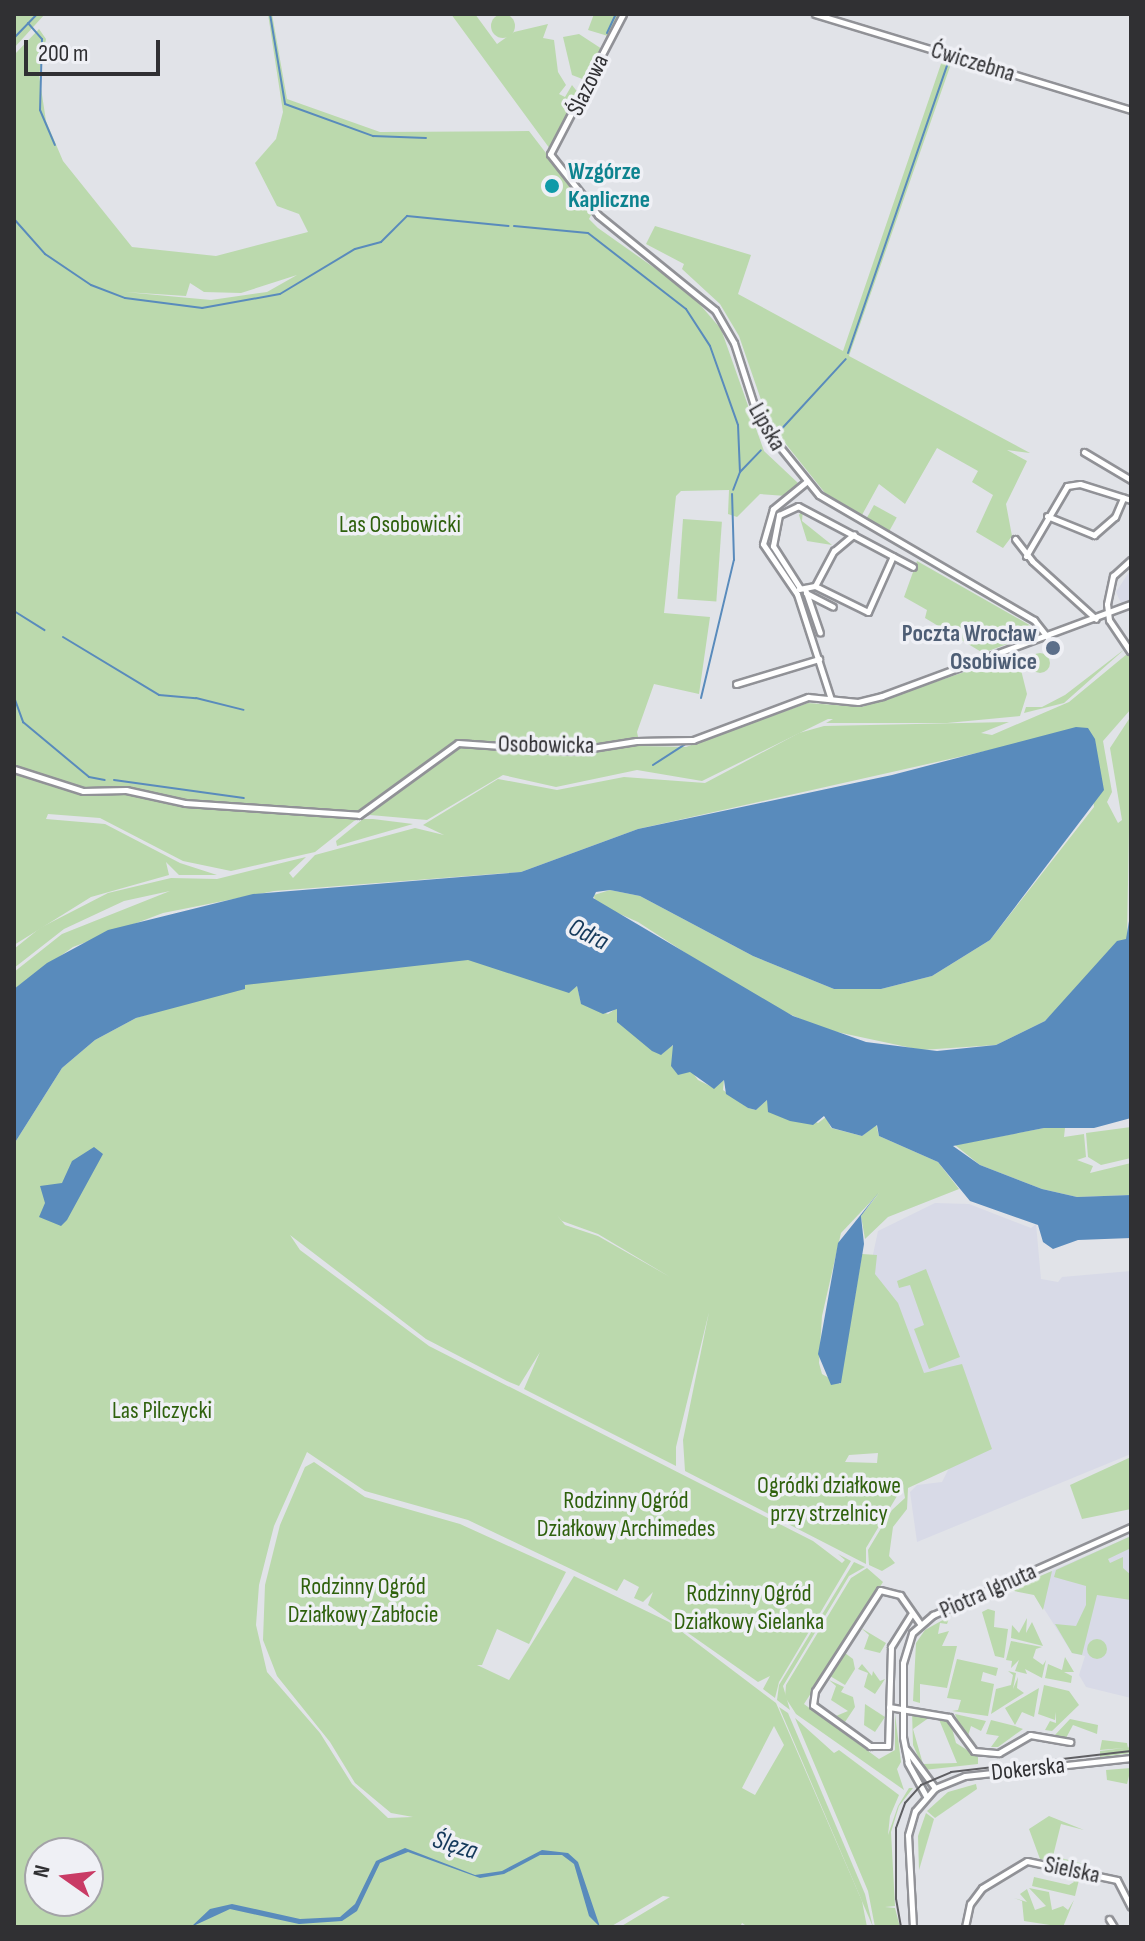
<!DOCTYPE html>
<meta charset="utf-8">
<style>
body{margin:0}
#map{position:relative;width:1145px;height:1941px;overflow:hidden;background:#e1e3e8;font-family:"Sofia Sans Condensed",sans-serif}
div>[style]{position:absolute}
.built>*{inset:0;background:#d8dae7}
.green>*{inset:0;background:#bbd9ad;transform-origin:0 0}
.round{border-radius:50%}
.water>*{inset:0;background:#598bbc}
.stream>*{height:2px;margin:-1px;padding:0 1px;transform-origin:1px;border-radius:1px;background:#598bbc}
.roads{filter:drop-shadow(2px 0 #919297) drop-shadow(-2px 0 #919297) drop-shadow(0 2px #919297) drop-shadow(0 -2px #919297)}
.minor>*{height:5px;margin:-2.5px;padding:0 2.5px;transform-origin:2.5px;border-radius:2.5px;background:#fff}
.tram>*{height:2px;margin:-1px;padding:0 1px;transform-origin:1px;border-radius:1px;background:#5f5f63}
.dots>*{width:22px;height:22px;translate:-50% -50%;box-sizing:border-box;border:4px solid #eff0f5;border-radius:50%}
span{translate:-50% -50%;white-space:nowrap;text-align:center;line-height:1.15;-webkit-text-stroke:7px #eff0f5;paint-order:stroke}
.street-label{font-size:24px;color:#303033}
.culture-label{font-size:24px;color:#0d838f;font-weight:700}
.left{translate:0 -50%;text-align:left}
.park-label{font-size:24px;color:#2f610d}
.service-label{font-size:24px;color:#4e5e75;font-weight:700}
.right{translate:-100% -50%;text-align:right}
.water-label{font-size:26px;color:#14395b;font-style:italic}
.frame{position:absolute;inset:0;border:16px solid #303033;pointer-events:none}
.north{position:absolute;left:24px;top:1837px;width:80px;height:80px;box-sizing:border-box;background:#eff0f5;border:2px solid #a3a3a7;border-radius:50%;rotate:284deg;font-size:22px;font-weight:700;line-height:32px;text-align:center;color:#303033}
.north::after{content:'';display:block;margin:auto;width:28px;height:36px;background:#c93b65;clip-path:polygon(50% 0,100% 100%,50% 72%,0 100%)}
.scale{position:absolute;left:24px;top:40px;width:136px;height:36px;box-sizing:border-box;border:4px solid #303033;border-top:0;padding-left:10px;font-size:24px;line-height:28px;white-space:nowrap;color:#303033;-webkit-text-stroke:6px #eff0f5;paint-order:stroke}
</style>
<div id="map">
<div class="built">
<i style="clip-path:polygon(1131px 569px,1131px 599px,1121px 603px,1116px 592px)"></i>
<i style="clip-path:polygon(935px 1203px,969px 1204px,1031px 1228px,1036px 1224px,1041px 1279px,1058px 1282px,1062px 1277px,1131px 1271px,1131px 1454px,917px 1542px,910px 1492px,917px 1485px,942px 1482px,953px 1460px,869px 1273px,878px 1231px)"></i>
<i style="clip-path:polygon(1131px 1536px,1131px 1698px,1086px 1687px,1079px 1675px,1085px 1656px,1072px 1653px,1027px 1582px)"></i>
</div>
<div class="green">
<i class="round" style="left:491px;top:14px;width:24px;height:24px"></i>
<i style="clip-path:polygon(14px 14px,45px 14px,14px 48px)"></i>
<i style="clip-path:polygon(evenodd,268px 14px,272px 14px,287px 99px,380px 132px,529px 131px,592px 213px,589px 219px,598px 228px,690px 293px,721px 329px,764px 451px,798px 483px,786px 496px,760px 494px,737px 517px,728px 514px,729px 490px,681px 491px,676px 496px,664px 613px,710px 617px,699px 694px,654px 684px,637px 732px,640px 746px,686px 747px,808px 703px,862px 707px,1017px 654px,1027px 694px,1020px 716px,947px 723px,826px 723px,833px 719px,828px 719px,702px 781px,637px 770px,556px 787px,503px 775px,427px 820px,370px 815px,354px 821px,315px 852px,231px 871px,183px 861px,100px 818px,48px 814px,46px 819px,105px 824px,180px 863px,217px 875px,179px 875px,166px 862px,169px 875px,91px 897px,14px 945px,14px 55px,39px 29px,46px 39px,39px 75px,46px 121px,63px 161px,132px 247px,216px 256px,308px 232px,299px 214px,277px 206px,255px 163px,276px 139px,283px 112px,268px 14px,297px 275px,267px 292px,211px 300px,125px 292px,186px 296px,190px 283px,204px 292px,241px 293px,297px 275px)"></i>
<i style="clip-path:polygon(451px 14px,475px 14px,497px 44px,514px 32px,548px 24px,543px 38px,554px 40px,558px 72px,566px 85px,559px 94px,565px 97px,572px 85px,579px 94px,550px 149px)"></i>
<i style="clip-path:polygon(594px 14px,619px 14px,608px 36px,588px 30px)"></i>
<i style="clip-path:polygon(579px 34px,602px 49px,585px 80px,572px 75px,563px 37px)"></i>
<i style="clip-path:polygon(943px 58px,952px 61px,849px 356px,1030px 453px,1007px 450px,1027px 461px,1006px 504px,1012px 536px,1003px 548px,976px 532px,993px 495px,972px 482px,978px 471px,937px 448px,905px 504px,879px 484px,862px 515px,825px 493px,769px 423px,739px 336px,720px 304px,682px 269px,684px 264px,646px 244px,655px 226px,751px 255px,738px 294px,843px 351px)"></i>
<i style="left:874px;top:505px;width:26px;height:15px;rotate:29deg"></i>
<i style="clip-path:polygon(803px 509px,802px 521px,832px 545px,807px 541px,799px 515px)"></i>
<i style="left:683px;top:519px;width:39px;height:80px;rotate:4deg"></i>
<i style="clip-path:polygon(917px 561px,1040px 631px,1040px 632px,983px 653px,925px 618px,927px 610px,904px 597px)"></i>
<i style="clip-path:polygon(1126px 648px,1064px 703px,1024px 713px,1026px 707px,1042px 707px,1065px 695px)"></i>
<i class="round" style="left:1030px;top:653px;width:20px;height:20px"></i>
<i style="clip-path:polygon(1127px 654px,1131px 656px,1131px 709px,1103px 741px,1112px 792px,1107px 802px,1118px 823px,1122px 820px,1110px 748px,1131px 716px,1127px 939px,1045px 1021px,996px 1045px,921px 1050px,823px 1029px,758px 1000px,638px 922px,595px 903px,594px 895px,610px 890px,640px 896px,753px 956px,834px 989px,881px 989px,932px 976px,990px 940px,1094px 807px,1088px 728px,638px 829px,521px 872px,274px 891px,163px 913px,73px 947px,14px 989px,14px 972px,62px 934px,170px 891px,124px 901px,64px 929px,14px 968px,14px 949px,40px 928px,108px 893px,171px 878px,217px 879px,306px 857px,289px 873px,293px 878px,315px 855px,415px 828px,444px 835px,423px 825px,498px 779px,557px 790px,624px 777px,705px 783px,799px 733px,824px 726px,1009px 722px,981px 733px,992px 735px,1069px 702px)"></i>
<i style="clip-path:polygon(363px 819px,373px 819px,413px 824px,337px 846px,336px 841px)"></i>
<i style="clip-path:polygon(evenodd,468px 959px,569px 992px,577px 986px,581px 1003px,608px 1014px,617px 1008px,662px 1054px,672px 1045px,698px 1080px,714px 1088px,724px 1080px,723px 1090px,748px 1108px,756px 1110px,767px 1100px,818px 1123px,826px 1117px,831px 1128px,862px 1136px,876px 1124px,879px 1136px,938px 1162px,959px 1189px,888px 1217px,865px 1239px,861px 1216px,879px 1193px,841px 1233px,822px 1316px,819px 1363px,822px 1374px,840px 1384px,862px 1254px,877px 1255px,875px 1274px,898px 1303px,924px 1373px,962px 1364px,992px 1449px,908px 1488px,907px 1509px,893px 1527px,889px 1556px,895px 1563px,882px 1571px,869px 1565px,868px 1550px,892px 1510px,905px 1498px,903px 1486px,866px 1548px,866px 1564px,685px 1471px,683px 1440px,709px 1312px,676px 1447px,676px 1466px,524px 1389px,540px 1352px,519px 1386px,507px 1381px,426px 1339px,290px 1235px,300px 1250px,429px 1346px,813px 1541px,842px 1563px,845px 1560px,838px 1554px,851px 1561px,779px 1682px,775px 1698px,763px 1689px,770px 1676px,758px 1682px,648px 1605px,653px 1592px,643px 1602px,634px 1598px,639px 1587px,624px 1579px,617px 1591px,468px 1520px,365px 1491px,307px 1452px,274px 1526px,259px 1585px,256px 1625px,267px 1672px,320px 1733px,352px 1784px,388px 1818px,413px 1817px,391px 1813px,355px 1783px,330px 1742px,277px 1676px,263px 1640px,265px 1585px,280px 1525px,305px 1467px,314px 1462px,365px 1497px,460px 1524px,566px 1572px,529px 1644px,497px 1629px,482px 1665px,477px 1665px,509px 1680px,574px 1576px,669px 1622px,776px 1703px,862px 1901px,867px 1927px,748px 1927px,742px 1923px,740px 1927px,620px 1927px,670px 1897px,663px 1896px,610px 1927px,14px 1927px,14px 1144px,62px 1068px,95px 1040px,136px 1018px,250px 982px,386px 963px,468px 959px,556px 1214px,562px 1221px,598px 1234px,670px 1277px,598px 1236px,565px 1225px,556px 1214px,468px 959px,878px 1453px,877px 1463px,845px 1462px,849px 1455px,878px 1453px,468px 959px,774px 1726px,784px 1745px,755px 1795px,742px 1788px,774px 1726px,468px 959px,40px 1853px,88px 1853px,88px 1901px,40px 1901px,40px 1853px)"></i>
<i style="clip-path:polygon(1131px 1127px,1131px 1158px,1101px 1165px,1088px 1157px,1086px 1133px)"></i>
<i style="clip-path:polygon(1044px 1128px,1065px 1128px,1064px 1137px,1084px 1134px,1086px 1157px,1077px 1160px,1093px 1166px,1090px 1173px,1131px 1163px,1131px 1195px,1077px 1197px,1042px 1189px,980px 1165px,955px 1145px)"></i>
<i style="clip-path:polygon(926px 1269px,960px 1357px,929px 1369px,914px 1329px,924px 1325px,910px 1285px,899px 1288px,897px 1281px)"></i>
<i style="clip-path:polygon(1131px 1457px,1131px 1509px,1082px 1519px,1070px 1485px)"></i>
<i style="clip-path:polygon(1131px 1536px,1131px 1548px,1108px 1559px,1110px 1563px,1123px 1557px,1123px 1568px,1131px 1575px,1131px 1600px,1097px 1595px,1082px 1655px,1072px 1653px,1055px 1624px,1076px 1626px,1086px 1605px,1086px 1586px,1054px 1577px,1056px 1570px)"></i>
<i style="clip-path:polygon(854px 1562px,865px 1567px,849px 1576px,783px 1686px,790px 1710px,777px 1700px,779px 1685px)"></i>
<i style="clip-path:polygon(867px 1568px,883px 1582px,804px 1704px,879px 1759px,895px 1750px,895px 1714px,901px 1762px,897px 1769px,904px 1790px,796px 1714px,785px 1697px,786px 1685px,851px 1578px)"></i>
<i style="clip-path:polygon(1052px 1571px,1043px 1610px,1034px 1595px,1014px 1591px,994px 1596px)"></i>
<i style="clip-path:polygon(988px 1609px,995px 1611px,994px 1627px,1008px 1629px,1004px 1658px,995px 1656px,982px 1612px)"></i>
<i style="clip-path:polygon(950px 1616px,947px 1624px,940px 1623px,938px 1634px,949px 1631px,942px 1646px,957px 1646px,947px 1688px,920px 1684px,920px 1703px,913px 1701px,916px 1643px,925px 1630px)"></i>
<i style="clip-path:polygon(1027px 1618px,1026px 1633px,1032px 1622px,1043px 1646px,1011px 1638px,1012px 1625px,1019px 1633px)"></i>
<i style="clip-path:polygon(861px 1628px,886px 1643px,880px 1653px,864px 1649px,869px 1635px)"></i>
<i class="round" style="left:1087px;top:1639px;width:20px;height:20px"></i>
<i style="clip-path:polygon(1011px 1641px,1042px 1647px,1036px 1649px,1033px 1658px,1043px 1665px,1046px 1660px,1042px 1678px,1025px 1669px,1027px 1674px,1015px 1671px,1019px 1660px,1011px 1668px,1012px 1661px,1006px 1660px)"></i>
<i style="clip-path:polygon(845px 1653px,853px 1659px,855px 1669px,845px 1685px,830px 1676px)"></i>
<i style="clip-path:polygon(1065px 1657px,1074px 1672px,1064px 1672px,1072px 1676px,1071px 1683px,1045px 1678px,1048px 1664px,1062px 1670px)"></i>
<i style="clip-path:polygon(957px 1659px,998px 1668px,996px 1676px,983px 1672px,981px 1681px,994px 1684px,988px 1716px,952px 1711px,958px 1710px,961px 1700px,947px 1698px)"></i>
<i style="clip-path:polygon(862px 1664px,872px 1676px,873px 1671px,880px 1681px,885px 1679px,875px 1694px,864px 1687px,868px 1673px,858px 1669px)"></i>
<i style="clip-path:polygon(1008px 1671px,1016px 1673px,1013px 1689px,1018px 1677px,1017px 1688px,1024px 1693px,991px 1714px,996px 1689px,1011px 1685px,1013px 1675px)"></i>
<i style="clip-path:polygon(829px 1680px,844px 1687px,841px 1692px,853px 1697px,855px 1707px,845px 1722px,836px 1716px,848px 1711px,831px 1700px,836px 1686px)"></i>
<i style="clip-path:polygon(1044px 1685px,1069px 1691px,1079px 1705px,1052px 1731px,1045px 1730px,1050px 1721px,1056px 1723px,1056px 1712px,1055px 1720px,1038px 1714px)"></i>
<i style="clip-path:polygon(1039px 1688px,1034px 1717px,1022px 1712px,1015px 1725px,1005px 1708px)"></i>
<i style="clip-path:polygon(865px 1704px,885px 1717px,875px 1732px,864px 1725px)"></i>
<i style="clip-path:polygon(779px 1707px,788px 1713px,865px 1894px,873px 1927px)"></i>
<i style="clip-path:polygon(912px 1711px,930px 1717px,913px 1729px,923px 1764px,957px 1763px,938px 1717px,950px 1721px,956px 1743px,978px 1757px,978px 1764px,924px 1770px,913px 1745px)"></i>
<i style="clip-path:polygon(955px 1714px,986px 1721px,981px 1731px,971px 1726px,968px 1736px,978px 1745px,962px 1732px)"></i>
<i style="clip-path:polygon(795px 1718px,834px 1753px,839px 1750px,899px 1795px,890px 1816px,888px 1835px,898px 1806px,909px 1788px,913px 1788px,899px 1806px,891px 1832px,895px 1906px,885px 1907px,895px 1908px,900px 1927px,875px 1927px,868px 1891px)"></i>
<i style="clip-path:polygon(1070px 1719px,1098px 1725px,1097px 1734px,1073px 1725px,1066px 1738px,1054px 1736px)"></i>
<i style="clip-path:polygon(991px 1720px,1015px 1726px,1023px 1729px,998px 1747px,991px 1747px,999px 1736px,986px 1734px)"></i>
<i style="clip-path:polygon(1102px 1740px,1127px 1743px,1128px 1748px,1131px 1743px,1131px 1753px,1100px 1757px,1100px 1751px,1124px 1748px,1100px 1750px)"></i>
<i style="clip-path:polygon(1131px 1768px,1127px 1784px,1107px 1780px,1106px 1770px)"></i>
<i style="clip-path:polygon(976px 1784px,977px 1789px,935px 1818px,927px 1811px,948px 1792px)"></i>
<i style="clip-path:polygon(926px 1813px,934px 1819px,919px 1870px,918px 1836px)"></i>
<i style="clip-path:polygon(1049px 1816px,1084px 1830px,1061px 1824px,1053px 1856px,1084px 1864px,1083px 1868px,1040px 1859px,1029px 1829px)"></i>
<i style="clip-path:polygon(1034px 1877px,1069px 1885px,1074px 1882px,1071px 1878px,1079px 1880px,1075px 1896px,1032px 1886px)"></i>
<i style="clip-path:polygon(1029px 1888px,1049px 1892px,1052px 1910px,1063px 1906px,1068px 1910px,1074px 1900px,1063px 1927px,1024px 1921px,1022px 1901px,1014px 1898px,1027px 1902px,1020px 1894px,1027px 1889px,1035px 1910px,1046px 1906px)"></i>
</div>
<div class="water">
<i style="clip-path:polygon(1076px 727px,1088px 728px,1095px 739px,1104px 790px,990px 940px,932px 976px,881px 989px,834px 989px,753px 956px,640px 896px,610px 890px,596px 892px,593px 898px,793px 1016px,866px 1042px,937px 1051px,996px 1045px,1045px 1021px,1117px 941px,1126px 939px,1131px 909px,1131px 1118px,1094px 1128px,1044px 1128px,953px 1146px,980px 1165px,1042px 1189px,1077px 1197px,1131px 1195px,1131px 1238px,1078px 1240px,1053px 1249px,1043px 1242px,1038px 1225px,970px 1201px,938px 1162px,879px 1136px,877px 1125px,862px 1136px,832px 1128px,824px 1116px,813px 1125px,790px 1121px,768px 1112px,767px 1100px,756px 1110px,748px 1108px,726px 1094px,724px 1080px,714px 1089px,690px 1072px,678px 1075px,671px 1066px,673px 1045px,661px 1055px,652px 1051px,617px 1022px,617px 1009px,603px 1014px,581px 1004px,577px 986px,569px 993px,468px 960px,245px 985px,245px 989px,136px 1018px,95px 1040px,62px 1068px,14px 1144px,14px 989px,47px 963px,108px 930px,253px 894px,521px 872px,638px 829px,892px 775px)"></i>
<i style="clip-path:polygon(94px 1147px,103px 1154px,67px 1220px,61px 1226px,39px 1217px,45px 1203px,40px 1186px,62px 1183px,72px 1161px)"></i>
<i style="clip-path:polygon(879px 1192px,861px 1216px,864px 1244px,841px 1383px,831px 1385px,818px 1354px,838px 1243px)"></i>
<i style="clip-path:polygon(405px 1848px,475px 1875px,502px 1871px,542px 1850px,568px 1853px,578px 1862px,600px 1927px,589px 1916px,574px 1864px,562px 1855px,540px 1855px,504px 1874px,480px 1878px,408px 1852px,380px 1863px,357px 1911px,342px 1921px,299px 1924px,230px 1909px,191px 1927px,210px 1909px,232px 1904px,300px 1919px,340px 1917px,355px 1904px,376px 1861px)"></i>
</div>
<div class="stream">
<i style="left:270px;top:14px;width:91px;rotate:80.5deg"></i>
<i style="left:285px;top:104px;width:94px;rotate:20deg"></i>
<i style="left:373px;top:136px;width:53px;rotate:2.2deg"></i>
<i style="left:28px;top:23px;width:21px;rotate:49deg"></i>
<i style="left:42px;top:39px;width:71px;rotate:91.6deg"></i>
<i style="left:40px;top:110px;width:38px;rotate:67deg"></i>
<i style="left:607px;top:33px;width:21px;rotate:-65deg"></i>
<i style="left:14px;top:38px;width:33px;rotate:-46deg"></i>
<i style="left:14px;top:219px;width:47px;rotate:48.5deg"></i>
<i style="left:45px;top:254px;width:55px;rotate:34deg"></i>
<i style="left:91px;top:285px;width:36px;rotate:21deg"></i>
<i style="left:125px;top:298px;width:78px;rotate:7.4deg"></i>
<i style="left:202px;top:308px;width:79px;rotate:-10.2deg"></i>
<i style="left:280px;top:294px;width:87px;rotate:-31deg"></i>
<i style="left:355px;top:249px;width:27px;rotate:-15deg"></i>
<i style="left:381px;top:242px;width:37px;rotate:-45deg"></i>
<i style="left:407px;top:216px;width:102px;rotate:5.6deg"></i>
<i style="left:514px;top:226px;width:74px;rotate:5.4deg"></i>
<i style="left:588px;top:233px;width:124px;rotate:37.8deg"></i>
<i style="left:686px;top:309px;width:44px;rotate:57deg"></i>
<i style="left:710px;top:346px;width:84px;rotate:70.5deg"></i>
<i style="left:738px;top:425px;width:47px;rotate:87.6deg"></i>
<i style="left:740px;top:472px;width:19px;rotate:111deg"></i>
<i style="left:848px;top:353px;width:305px;rotate:-71deg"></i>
<i style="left:776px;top:435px;width:103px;rotate:-47.4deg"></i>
<i style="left:740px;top:472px;width:30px;rotate:-46deg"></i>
<i style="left:14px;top:611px;width:36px;rotate:32deg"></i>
<i style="left:63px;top:637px;width:112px;rotate:31.1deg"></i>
<i style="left:159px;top:695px;width:37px;rotate:5deg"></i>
<i style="left:196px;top:698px;width:49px;rotate:14deg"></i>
<i style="left:14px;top:697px;width:27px;rotate:70deg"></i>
<i style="left:23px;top:722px;width:86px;rotate:39.8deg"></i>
<i style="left:89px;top:777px;width:16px;rotate:11deg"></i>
<i style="left:701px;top:698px;width:142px;rotate:-76.6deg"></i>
<i style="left:734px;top:560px;width:66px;rotate:-91.7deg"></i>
<i style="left:653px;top:765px;width:38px;rotate:-33deg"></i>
<i style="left:114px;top:780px;width:131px;rotate:7.9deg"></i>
</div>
<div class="roads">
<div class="minor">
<i style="left:623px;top:14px;width:158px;rotate:117.5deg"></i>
<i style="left:550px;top:154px;width:78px;rotate:51.8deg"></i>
<i style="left:598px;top:215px;width:151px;rotate:39.1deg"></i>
<i style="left:715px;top:310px;width:38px;rotate:60deg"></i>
<i style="left:734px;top:343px;width:82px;rotate:72.2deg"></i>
<i style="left:759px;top:421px;width:95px;rotate:51deg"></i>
<i style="left:819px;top:495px;width:249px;rotate:30.2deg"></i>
<i style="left:1034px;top:620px;width:23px;rotate:52deg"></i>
<i style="left:815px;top:14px;width:330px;rotate:16.9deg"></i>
<i style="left:1084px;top:452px;width:55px;rotate:30.8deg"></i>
<i style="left:806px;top:482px;width:43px;rotate:140.7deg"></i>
<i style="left:773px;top:509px;width:36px;rotate:106deg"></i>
<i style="left:763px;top:544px;width:60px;rotate:55.8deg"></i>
<i style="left:797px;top:594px;width:110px;rotate:72.1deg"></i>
<i style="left:1047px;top:516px;width:51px;rotate:22deg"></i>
<i style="left:1094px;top:535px;width:28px;rotate:-41deg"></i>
<i style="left:1115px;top:517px;width:21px;rotate:-67deg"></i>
<i style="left:1015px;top:539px;width:28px;rotate:52deg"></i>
<i style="left:1032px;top:561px;width:86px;rotate:42.2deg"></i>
<i style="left:1026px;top:556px;width:81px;rotate:-59.6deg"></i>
<i style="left:1067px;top:486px;width:13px;rotate:-9deg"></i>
<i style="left:1080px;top:484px;width:53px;rotate:17.4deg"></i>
<i style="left:815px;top:586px;width:40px;rotate:-62deg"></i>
<i style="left:834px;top:551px;width:26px;rotate:-40deg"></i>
<i style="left:800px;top:588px;width:50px;rotate:-122.7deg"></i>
<i style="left:773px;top:546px;width:32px;rotate:-79deg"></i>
<i style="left:779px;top:515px;width:21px;rotate:-25deg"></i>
<i style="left:798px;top:506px;width:130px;rotate:27.9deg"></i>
<i style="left:799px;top:589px;width:16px;rotate:-11deg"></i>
<i style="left:815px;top:586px;width:59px;rotate:26.1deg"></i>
<i style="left:868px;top:612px;width:61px;rotate:-65.9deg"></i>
<i style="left:805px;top:589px;width:46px;rotate:71.2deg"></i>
<i style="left:806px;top:593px;width:30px;rotate:27deg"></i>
<i style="left:1130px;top:651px;width:37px;rotate:-124deg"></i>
<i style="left:1109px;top:620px;width:16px;rotate:-97deg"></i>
<i style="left:1107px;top:604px;width:29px;rotate:-78deg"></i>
<i style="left:1113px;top:576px;width:24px;rotate:-42deg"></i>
<i style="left:736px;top:684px;width:87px;rotate:-16.8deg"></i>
<i style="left:14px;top:769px;width:72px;rotate:17.7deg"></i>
<i style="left:83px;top:791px;width:43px;rotate:-1.3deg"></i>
<i style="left:126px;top:790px;width:60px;rotate:12.4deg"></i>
<i style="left:185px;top:803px;width:174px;rotate:3.9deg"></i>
<i style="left:359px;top:815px;width:122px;rotate:-36deg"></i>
<i style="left:458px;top:743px;width:115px;rotate:4deg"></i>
<i style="left:573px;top:751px;width:64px;rotate:-9deg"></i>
<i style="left:636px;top:741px;width:57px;rotate:-1deg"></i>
<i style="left:693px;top:740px;width:123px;rotate:-20.5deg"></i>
<i style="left:808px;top:697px;width:50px;rotate:5.7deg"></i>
<i style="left:858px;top:702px;width:25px;rotate:-14deg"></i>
<i style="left:882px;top:696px;width:265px;rotate:-20.3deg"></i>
<i style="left:912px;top:1613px;width:40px;rotate:122deg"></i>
<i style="left:891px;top:1647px;width:99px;rotate:91.7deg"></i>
<i style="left:888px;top:1746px;width:18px;rotate:180deg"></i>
<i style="left:870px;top:1746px;width:70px;rotate:-144.3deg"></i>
<i style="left:813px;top:1705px;width:14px;rotate:-82deg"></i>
<i style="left:815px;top:1691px;width:120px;rotate:-57.2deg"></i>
<i style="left:880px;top:1590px;width:21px;rotate:14deg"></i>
<i style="left:900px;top:1595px;width:35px;rotate:55deg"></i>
<i style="left:889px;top:1707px;width:61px;rotate:9.5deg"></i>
<i style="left:949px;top:1717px;width:42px;rotate:53.7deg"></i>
<i style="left:974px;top:1751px;width:25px;rotate:5deg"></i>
<i style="left:999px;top:1753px;width:36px;rotate:-30deg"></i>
<i style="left:1030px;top:1735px;width:41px;rotate:9.9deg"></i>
<i style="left:906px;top:1749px;width:49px;rotate:53.4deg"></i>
<i style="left:926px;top:1796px;width:38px;rotate:-119deg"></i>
<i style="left:908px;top:1763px;width:26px;rotate:-101deg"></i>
<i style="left:903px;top:1737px;width:74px;rotate:-90deg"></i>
<i style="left:903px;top:1663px;width:31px;rotate:-73deg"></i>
<i style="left:912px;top:1633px;width:28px;rotate:-41deg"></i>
<i style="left:933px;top:1615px;width:217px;rotate:-24deg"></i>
<i style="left:1109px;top:1919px;width:9px;rotate:58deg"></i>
<i style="left:913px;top:1927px;width:92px;rotate:-93.1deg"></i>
<i style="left:908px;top:1835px;width:25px;rotate:-74deg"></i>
<i style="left:915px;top:1811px;width:30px;rotate:-49deg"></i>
<i style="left:935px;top:1788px;width:32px;rotate:-22deg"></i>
<i style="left:965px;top:1776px;width:167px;rotate:-6.2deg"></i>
<i style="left:965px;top:1927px;width:24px;rotate:-78deg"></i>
<i style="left:970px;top:1904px;width:20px;rotate:-53deg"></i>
<i style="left:982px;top:1888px;width:52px;rotate:-31deg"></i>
<i style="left:1027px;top:1861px;width:92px;rotate:11.9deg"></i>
<i style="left:1117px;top:1880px;width:30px;rotate:63deg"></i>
</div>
</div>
<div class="tram">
<i style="left:901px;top:1927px;width:28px;rotate:-100deg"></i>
<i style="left:896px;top:1899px;width:71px;rotate:-90deg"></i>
<i style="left:896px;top:1828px;width:27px;rotate:-70deg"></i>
<i style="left:905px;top:1803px;width:24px;rotate:-48deg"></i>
<i style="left:921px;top:1785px;width:33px;rotate:-23deg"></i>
<i style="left:951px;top:1772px;width:181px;rotate:-6.7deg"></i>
<i style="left:1129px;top:1927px;width:3px;rotate:-45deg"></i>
</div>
<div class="dots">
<i style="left:552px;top:186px;background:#0f9aa8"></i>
<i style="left:1053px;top:648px;background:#5c6f8a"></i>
</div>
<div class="street-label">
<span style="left:973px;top:62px;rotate:17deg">Ćwiczebna</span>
<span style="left:588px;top:85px;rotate:-64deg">Ślazowa</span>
<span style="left:767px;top:427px;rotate:60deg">Lipska</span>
<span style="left:546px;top:745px;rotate:1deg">Osobowicka</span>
<span style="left:988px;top:1591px;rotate:-24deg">Piotra Ignuta</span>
<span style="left:1028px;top:1769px;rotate:-6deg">Dokerska</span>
<span style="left:1072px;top:1870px;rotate:12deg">Sielska</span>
</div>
<div class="culture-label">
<span class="left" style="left:568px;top:186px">Wzgórze<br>Kapliczne</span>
</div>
<div class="park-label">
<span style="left:400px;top:525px">Las Osobowicki</span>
<span style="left:162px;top:1411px">Las Pilczycki</span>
<span style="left:829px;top:1500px">Ogródki działkowe<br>przy strzelnicy</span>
<span style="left:626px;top:1515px">Rodzinny Ogród<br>Działkowy Archimedes</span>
<span style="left:363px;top:1601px">Rodzinny Ogród<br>Działkowy Zabłocie</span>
<span style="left:749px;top:1608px">Rodzinny Ogród<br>Działkowy Sielanka</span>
</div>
<div class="service-label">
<span class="right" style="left:1037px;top:648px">Poczta Wrocław<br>Osobiwice</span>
</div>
<div class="water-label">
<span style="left:588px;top:935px;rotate:26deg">Odra</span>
<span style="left:455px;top:1846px;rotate:17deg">Ślęza</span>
</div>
<div class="frame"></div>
<div class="north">N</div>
<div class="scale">200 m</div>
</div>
